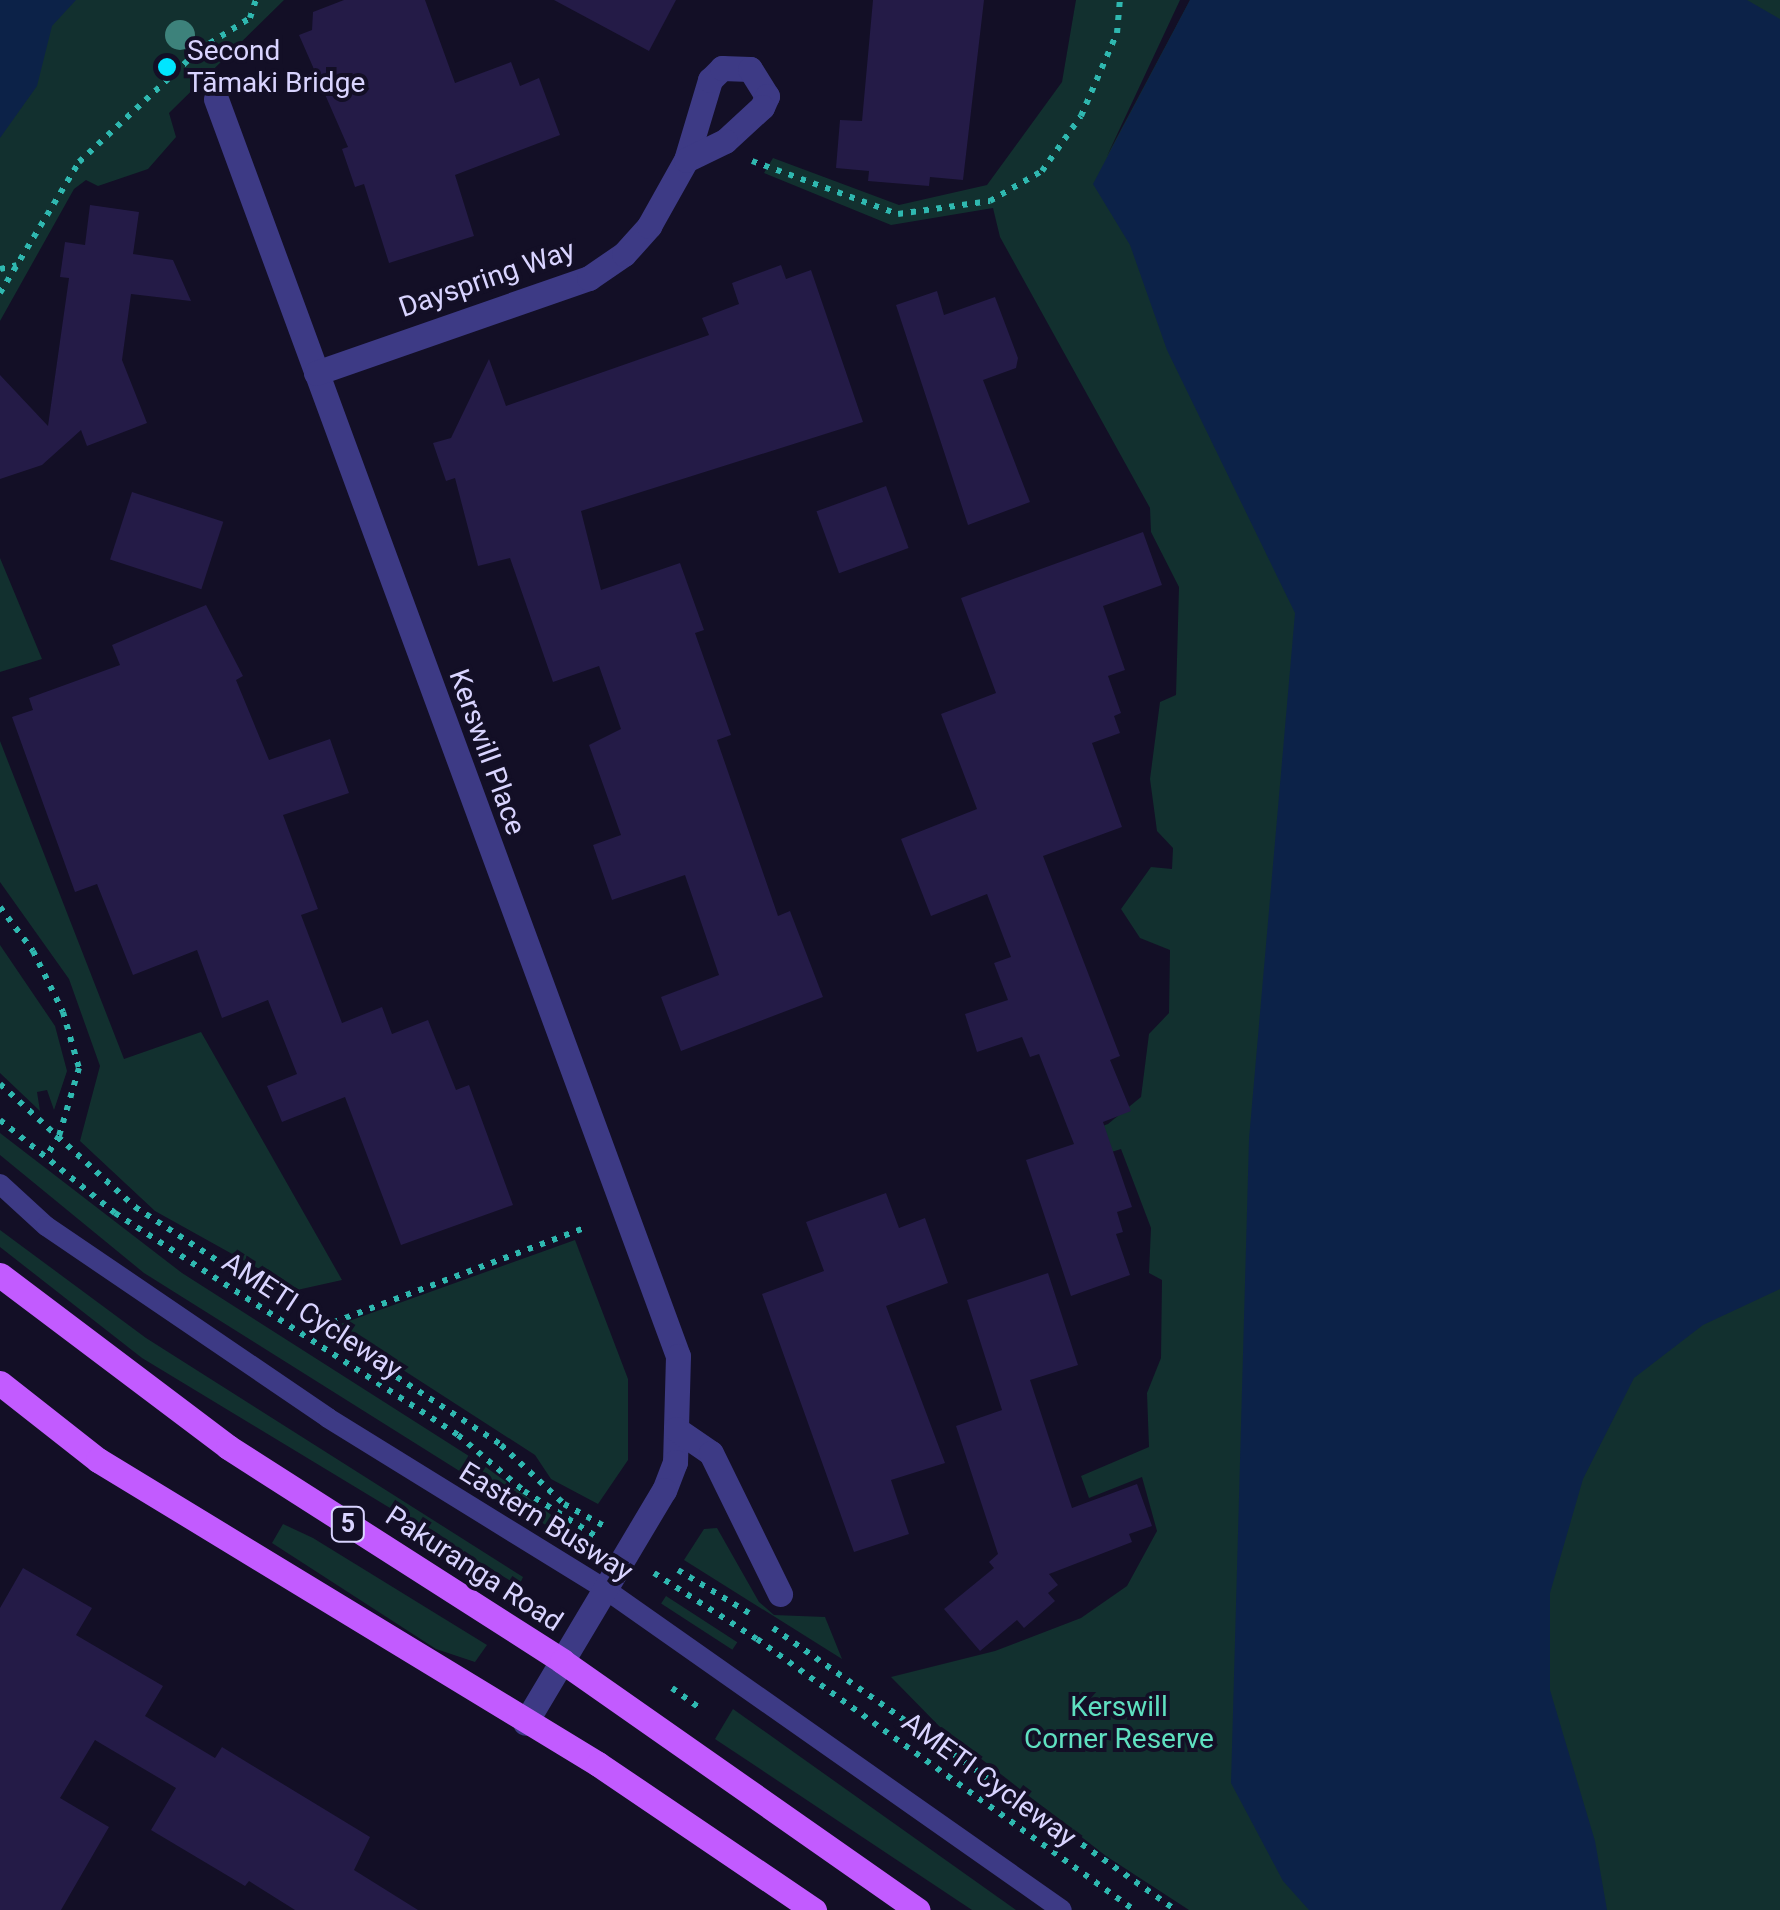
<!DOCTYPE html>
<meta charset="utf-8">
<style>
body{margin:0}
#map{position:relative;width:1780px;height:1910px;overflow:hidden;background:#130f26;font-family:Roboto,sans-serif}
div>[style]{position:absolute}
.green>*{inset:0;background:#12302f;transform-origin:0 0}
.water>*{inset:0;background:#0c2248}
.building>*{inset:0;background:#241b47;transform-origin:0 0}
.path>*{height:6px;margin-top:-3px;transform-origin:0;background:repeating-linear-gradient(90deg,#2fb8b0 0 5px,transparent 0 13px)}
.service>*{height:20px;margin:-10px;padding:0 10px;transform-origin:10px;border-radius:10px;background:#3d3a85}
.minor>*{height:25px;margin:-12.5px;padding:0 12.5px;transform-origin:12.5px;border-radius:12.5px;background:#3d3a85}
.primary>*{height:25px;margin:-12.5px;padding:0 12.5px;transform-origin:12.5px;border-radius:12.5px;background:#c25bff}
.trees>*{width:30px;height:30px;margin:-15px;border-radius:50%;background:#3d827b}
.dots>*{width:28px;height:28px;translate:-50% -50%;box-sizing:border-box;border:5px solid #130f26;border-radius:50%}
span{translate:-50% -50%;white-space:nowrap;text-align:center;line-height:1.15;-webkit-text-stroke:8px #130f26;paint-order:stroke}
.shield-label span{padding:2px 8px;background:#130f26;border:2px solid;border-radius:8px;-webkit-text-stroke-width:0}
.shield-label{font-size:25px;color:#d9d4ff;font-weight:700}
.poi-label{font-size:28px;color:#d9d4ff}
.left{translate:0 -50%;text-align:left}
.street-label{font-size:28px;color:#d9d4ff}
.park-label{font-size:28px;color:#5fe0c0}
</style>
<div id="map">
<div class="green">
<i style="clip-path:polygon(36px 0,284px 0,169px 113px,176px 137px,148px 169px,98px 186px,86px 180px,74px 189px,0 321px,0 45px)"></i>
<i style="clip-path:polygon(1076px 0,1180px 0,1107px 156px,1190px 0,1780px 0,1780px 1910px,1189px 1910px,1106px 1856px,939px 1726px,891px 1677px,995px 1651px,1081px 1618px,1127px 1586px,1157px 1531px,1142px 1477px,1089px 1498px,1081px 1476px,1149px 1447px,1147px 1393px,1161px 1358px,1162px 1280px,1149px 1273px,1151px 1228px,1121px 1149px,1083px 1161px,1072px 1137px,1108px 1124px,1141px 1097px,1149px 1034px,1169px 1013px,1170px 950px,1140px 938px,1121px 909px,1151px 867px,1172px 869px,1173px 848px,1157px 831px,1150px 779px,1160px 702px,1176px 695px,1179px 587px,1151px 532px,1150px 508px,1000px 237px,993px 208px,891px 225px,764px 173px,773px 158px,899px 205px,987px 185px,1062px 82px)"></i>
<i style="clip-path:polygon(0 558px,42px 659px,0 672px)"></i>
<i style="clip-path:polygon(0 741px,124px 1059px,201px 1032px,342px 1280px,297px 1290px,155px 1211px,80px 1141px,100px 1066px,69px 979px,0 882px)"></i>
<i style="clip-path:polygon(0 945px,55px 1026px,67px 1071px,54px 1110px,47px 1090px,37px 1092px,40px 1111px,0 1073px)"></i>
<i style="clip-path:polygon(0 1133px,182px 1273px,483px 1465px,598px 1549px,595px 1556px,144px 1273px,0 1155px)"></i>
<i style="clip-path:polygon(0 1230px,146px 1338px,523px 1577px,519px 1586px,142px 1358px,0 1247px)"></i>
<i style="clip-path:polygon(575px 1240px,628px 1379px,628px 1460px,598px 1504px,551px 1479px,535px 1455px,335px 1326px)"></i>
<i style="clip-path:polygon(283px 1524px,313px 1538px,487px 1645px,475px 1662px,436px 1649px,272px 1543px)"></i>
<i style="clip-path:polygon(717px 1528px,759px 1602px,774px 1615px,825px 1617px,842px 1659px,684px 1560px,704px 1529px)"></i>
<i style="left:666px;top:1596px;width:85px;height:9px;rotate:33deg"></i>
<i style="clip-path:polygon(733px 1709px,1016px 1910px,972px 1910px,715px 1739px)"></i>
</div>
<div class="water">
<i style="clip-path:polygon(0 0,76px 0,52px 26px,37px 86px,0 138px)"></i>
<i style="clip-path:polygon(1190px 0,1747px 0,1780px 19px,1780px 1289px,1703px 1325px,1634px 1378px,1583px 1479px,1550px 1593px,1550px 1690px,1595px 1841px,1607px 1910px,1309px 1910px,1283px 1881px,1231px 1783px,1249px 1139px,1295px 613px,1167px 350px,1130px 245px,1093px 184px)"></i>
</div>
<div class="building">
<i style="clip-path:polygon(344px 0,425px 0,455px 83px,511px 62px,520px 86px,539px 78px,560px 135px,455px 175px,474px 236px,389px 263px,364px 184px,355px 187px,342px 149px,348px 147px,299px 35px,312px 30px,313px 12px)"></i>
<i style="clip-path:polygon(554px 0,676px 0,649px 51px)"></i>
<i style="clip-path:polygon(873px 0,984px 0,963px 180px,930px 177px,929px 186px,868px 181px,869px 171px,836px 168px,840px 120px,862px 121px)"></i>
<i style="clip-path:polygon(90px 205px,139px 212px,133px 254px,173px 260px,191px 301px,131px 294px,122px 360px,147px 423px,87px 446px,81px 430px,42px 465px,0 479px,0 375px,48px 426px,69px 278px,60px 277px,65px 242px,85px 245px)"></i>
<i style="clip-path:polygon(781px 265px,786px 279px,811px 270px,863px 422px,581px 511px,601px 590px,680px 563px,704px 630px,695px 633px,731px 735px,717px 740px,778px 916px,790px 911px,823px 997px,681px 1051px,661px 997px,719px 975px,685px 875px,612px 900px,593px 845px,621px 835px,589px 745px,621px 729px,599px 666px,553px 682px,510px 558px,478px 566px,455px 478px,446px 481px,433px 443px,451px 438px,489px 359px,506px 406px,709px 335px,702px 318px,739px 304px,732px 283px)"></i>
<i style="clip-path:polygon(937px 291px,944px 315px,995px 297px,1018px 358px,1016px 368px,983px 380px,1030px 502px,968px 525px,896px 305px)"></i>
<i style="left:886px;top:486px;width:66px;height:74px;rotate:70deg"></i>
<i style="left:132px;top:492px;width:96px;height:71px;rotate:18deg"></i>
<i style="clip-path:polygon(1143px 532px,1162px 585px,1103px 606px,1125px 670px,1108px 676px,1121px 713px,1114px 716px,1120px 733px,1092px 743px,1122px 827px,1043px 856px,1120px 1056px,1110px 1060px,1131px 1111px,1103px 1122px,1132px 1207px,1117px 1212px,1123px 1232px,1116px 1234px,1130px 1275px,1071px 1296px,1026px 1160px,1074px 1144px,1039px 1054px,1030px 1057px,1022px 1037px,977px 1052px,965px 1014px,1008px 1000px,994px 963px,1011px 957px,987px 894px,931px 916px,901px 839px,977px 809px,941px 714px,996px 693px,961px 598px)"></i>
<i style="clip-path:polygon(206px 605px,243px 676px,236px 680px,269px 760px,330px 739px,349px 793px,283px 815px,318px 909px,301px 915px,342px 1023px,382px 1007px,392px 1034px,428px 1020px,456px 1090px,469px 1085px,513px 1205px,401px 1245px,345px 1097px,282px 1122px,267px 1086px,297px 1074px,268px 1000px,222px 1018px,197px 950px,133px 975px,97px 884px,75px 892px,12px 717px,33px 710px,29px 698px,120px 665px,112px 645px)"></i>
<i style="clip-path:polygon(886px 1193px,899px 1228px,925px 1218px,948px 1283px,886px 1306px,945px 1463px,891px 1480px,909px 1534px,854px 1552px,762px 1294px,824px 1271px,806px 1222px)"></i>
<i style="clip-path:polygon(1048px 1273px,1078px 1365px,1030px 1380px,1072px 1508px,1137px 1484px,1152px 1526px,1129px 1534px,1132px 1542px,1049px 1574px,1058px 1585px,1048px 1593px,1055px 1601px,1024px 1628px,1017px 1620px,980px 1651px,944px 1609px,994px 1568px,989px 1562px,998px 1554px,956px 1426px,1002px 1410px,967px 1300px)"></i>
<i style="clip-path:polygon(23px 1568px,92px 1608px,76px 1635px,163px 1686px,145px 1716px,215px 1758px,222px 1747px,370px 1837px,354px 1870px,418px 1910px,295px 1910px,249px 1881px,245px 1886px,151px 1830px,176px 1788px,95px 1740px,60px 1798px,109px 1827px,61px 1910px,0 1910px,0 1608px)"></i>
</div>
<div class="path">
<i style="left:752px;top:161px;width:155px;rotate:20deg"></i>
<i style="left:898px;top:214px;width:93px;rotate:-8deg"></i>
<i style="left:990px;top:201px;width:60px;rotate:-30deg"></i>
<i style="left:1042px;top:171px;width:67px;rotate:-54.7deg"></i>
<i style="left:1081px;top:116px;width:90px;rotate:-66.6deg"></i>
<i style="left:1117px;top:33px;width:33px;rotate:-85deg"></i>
<i style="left:0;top:269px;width:17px;rotate:-13deg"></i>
<i style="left:0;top:293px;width:153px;rotate:-58.9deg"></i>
<i style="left:79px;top:162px;width:164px;rotate:-43deg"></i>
<i style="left:199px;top:50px;width:60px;rotate:-32.1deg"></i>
<i style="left:250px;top:18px;width:19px;rotate:-72deg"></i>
<i style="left:0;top:907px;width:55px;rotate:53.1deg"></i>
<i style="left:33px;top:951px;width:68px;rotate:63.8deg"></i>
<i style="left:63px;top:1012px;width:58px;rotate:74.1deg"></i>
<i style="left:79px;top:1068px;width:71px;rotate:106.4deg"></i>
<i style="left:59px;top:1136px;width:25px;rotate:122deg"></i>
<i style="left:0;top:1084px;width:183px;rotate:42.3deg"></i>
<i style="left:135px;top:1207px;width:437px;rotate:33deg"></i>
<i style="left:501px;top:1445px;width:86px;rotate:43.1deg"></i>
<i style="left:564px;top:1504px;width:48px;rotate:28.7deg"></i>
<i style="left:0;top:1120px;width:148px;rotate:39deg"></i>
<i style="left:115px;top:1213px;width:409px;rotate:32.9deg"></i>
<i style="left:458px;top:1435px;width:87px;rotate:40.3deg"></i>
<i style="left:524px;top:1491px;width:86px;rotate:32.2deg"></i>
<i style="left:321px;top:1327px;width:282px;rotate:-20.6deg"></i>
<i style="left:678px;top:1570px;width:83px;rotate:31.2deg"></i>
<i style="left:654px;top:1573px;width:122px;rotate:32.7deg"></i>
<i style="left:757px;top:1639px;width:464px;rotate:35.7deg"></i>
<i style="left:773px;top:1628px;width:492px;rotate:35deg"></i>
<i style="left:672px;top:1688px;width:36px;rotate:36deg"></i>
</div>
<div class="service">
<i style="left:0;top:1184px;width:62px;rotate:42.4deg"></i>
<i style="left:46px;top:1226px;width:341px;rotate:34.2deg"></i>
<i style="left:328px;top:1418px;width:326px;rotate:31.7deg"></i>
<i style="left:605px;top:1589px;width:558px;rotate:35.08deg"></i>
</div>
<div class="minor">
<i style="left:216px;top:99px;width:1339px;rotate:69.82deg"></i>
<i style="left:678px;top:1356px;width:106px;rotate:91.6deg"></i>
<i style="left:675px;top:1462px;width:30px;rotate:111deg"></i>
<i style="left:664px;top:1490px;width:271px;rotate:120.8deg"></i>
<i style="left:316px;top:373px;width:289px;rotate:-19.2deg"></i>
<i style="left:589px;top:278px;width:42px;rotate:-34.4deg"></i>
<i style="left:624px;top:254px;width:38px;rotate:-48deg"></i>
<i style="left:649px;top:226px;width:76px;rotate:-60.7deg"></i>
<i style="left:686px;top:160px;width:84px;rotate:-73.3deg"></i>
<i style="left:710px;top:80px;width:17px;rotate:-45deg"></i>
<i style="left:722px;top:68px;width:28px;rotate:2deg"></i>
<i style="left:750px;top:69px;width:32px;rotate:58deg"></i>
<i style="left:767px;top:96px;width:12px;rotate:114deg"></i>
<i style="left:762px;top:107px;width:50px;rotate:137.4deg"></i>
<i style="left:725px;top:141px;width:43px;rotate:154deg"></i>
<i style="left:676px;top:1429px;width:42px;rotate:34.4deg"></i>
<i style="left:711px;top:1453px;width:157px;rotate:63.9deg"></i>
</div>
<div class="primary">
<i style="left:0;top:1275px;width:286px;rotate:37deg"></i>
<i style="left:228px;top:1447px;width:397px;rotate:32.6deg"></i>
<i style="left:562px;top:1661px;width:434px;rotate:35deg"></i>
<i style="left:0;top:1383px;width:125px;rotate:38.2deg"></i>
<i style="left:98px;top:1460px;width:585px;rotate:31.3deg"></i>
<i style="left:598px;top:1764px;width:261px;rotate:34.1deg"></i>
</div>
<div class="trees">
<i style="left:180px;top:35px"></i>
</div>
<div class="dots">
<i style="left:167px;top:67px;background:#00e5ff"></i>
</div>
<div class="shield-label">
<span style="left:348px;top:1524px">5</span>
</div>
<div class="poi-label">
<span class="left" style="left:187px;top:67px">Second<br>Tāmaki Bridge</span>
</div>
<div class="street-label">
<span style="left:487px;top:279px;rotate:-19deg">Dayspring Way</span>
<span style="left:487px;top:752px;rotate:70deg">Kerswill Place</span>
<span style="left:312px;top:1316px;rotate:33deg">AMETI Cycleway</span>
<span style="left:546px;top:1522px;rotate:32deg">Eastern Busway</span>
<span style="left:474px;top:1569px;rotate:33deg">Pakuranga Road</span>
<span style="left:989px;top:1780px;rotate:36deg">AMETI Cycleway</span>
</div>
<div class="park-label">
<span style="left:1119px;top:1723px">Kerswill<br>Corner Reserve</span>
</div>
</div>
